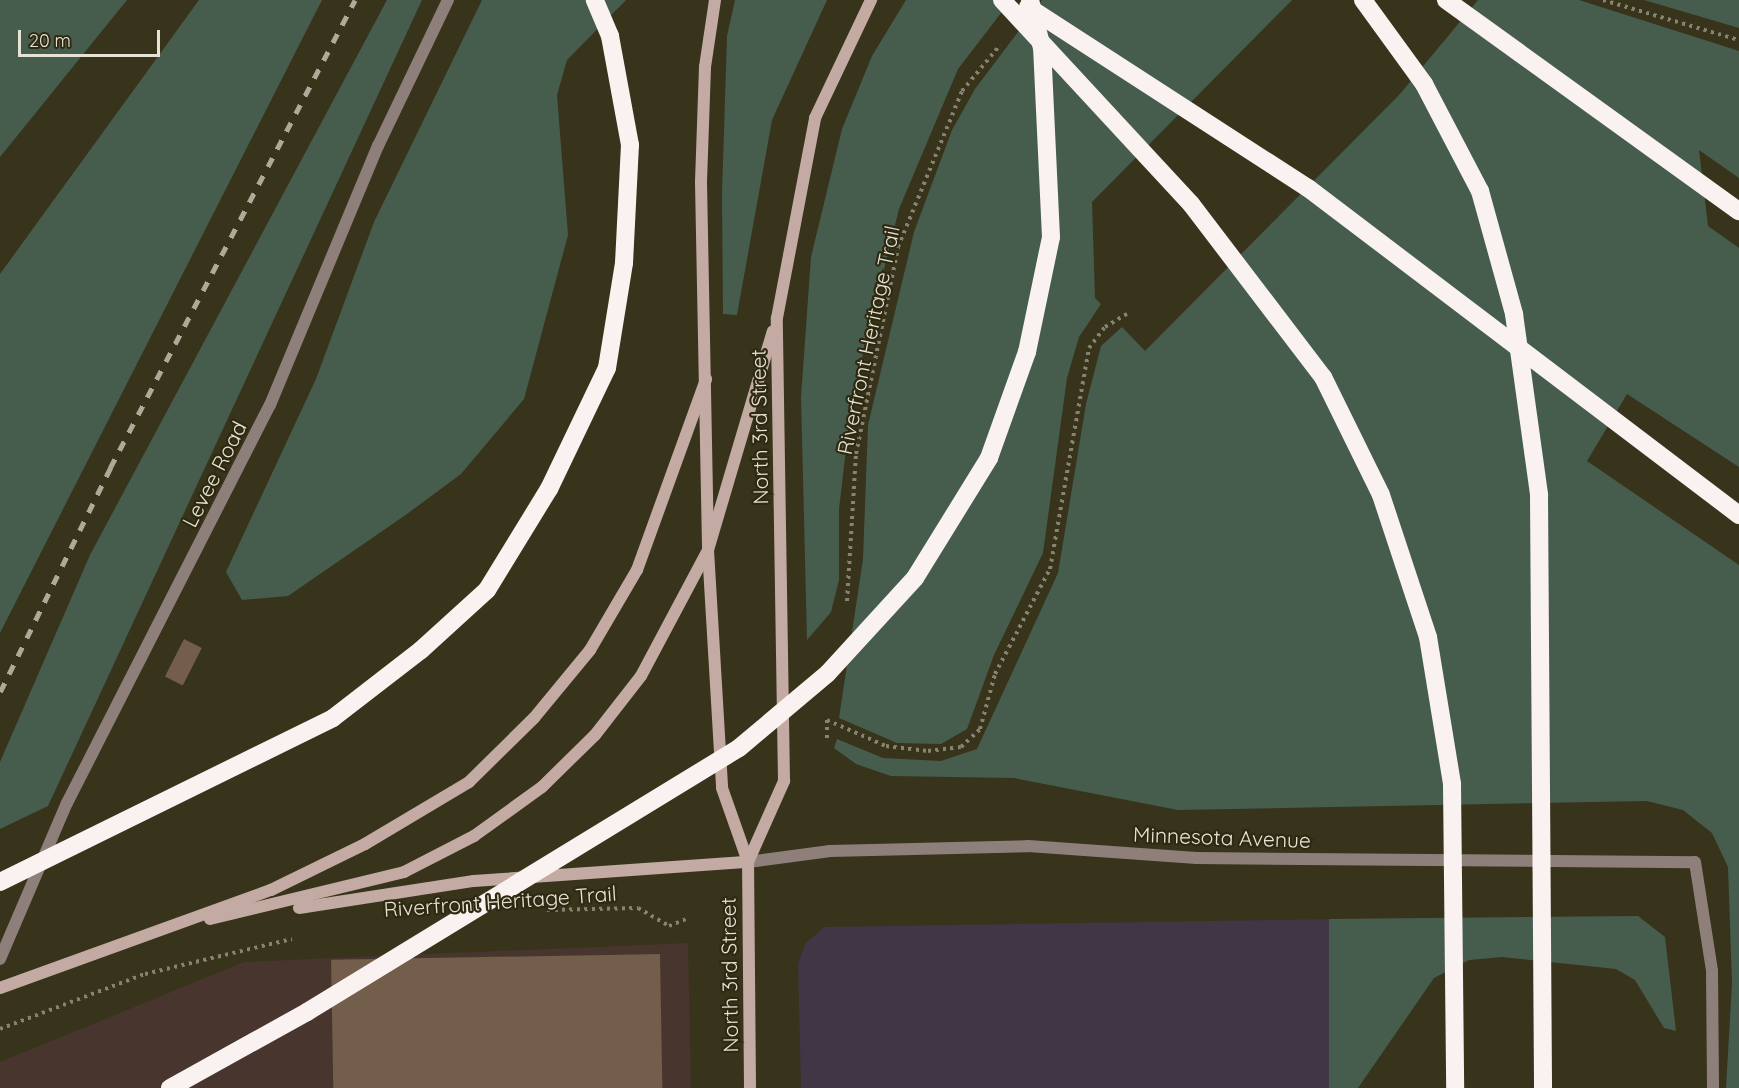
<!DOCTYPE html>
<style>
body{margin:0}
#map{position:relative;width:1739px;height:1088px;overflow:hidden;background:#38331b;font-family:Quicksand,sans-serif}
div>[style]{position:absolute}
.commercial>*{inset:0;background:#403645}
.industrial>*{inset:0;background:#48352e}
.green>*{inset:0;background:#465d4e}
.building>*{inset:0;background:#735d4b;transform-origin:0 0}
.path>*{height:4px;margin-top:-2px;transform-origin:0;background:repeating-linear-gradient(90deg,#878370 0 3px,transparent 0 7.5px)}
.service>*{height:12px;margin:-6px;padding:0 6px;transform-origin:6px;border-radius:6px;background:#8f7f7b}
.minor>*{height:12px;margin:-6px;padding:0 6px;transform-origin:6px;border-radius:6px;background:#8f7f7b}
.secondary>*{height:12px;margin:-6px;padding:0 6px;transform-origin:6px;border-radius:6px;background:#c3aba4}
.motorway>*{height:18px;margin:-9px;padding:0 9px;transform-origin:9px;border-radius:9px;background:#faf2f0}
.rail>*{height:4.5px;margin-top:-2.25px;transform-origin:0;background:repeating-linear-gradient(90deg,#aeaa99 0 10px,transparent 0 20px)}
.motorway-bridge>*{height:18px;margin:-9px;padding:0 9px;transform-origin:9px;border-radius:9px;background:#faf2f0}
span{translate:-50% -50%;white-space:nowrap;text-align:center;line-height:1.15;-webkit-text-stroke:4.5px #2e2911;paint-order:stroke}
.street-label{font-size:21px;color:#e6e3d5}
.scale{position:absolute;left:18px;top:30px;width:142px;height:27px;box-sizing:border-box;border:3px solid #e6e3d5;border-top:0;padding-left:8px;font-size:18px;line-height:21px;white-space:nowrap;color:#e6e3d5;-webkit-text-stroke:4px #2e2911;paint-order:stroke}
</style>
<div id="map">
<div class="commercial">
<i style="clip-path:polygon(1329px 919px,1329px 1088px,801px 1088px,798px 964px,805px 944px,824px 927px)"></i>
</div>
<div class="industrial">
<i style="clip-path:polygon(688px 943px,691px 1088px,0 1088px,0 1062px,244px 962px)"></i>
</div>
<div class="green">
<i style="clip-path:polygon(0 0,127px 0,0 157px)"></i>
<i style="clip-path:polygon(199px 0,322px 0,0 633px,0 274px)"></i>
<i style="clip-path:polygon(387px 0,422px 0,48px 806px,0 829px,0 762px,90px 555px)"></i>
<i style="clip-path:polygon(482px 0,626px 0,567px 60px,557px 95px,568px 235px,524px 399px,461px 474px,407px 514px,288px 596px,242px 600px,226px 572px,316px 379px,374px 222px)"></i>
<i style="clip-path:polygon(735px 0,827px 0,772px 120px,737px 315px,723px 314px,722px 193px,727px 36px)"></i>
<i style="clip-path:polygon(906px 0,1011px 0,958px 69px,899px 209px,852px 398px,839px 509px,839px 580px,831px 612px,807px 640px,801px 397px,811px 257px,842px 129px,872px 56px)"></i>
<i style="clip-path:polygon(1042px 0,1292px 0,1092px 202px,1095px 298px,1101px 304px,1079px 337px,1067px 378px,1043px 553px,994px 655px,967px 729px,941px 744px,897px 743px,839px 718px,863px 559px,868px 425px,914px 232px,952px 130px,975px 89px)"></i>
<i style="clip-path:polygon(1478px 0,1579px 0,1739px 51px,1739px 178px,1699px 150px,1708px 226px,1739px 248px,1739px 467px,1627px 394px,1587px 461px,1739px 565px,1739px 1088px,1726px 1088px,1732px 984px,1728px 867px,1712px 833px,1683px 810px,1647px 801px,1178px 810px,1014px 778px,891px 776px,856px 764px,834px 748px,837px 739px,883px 758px,941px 761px,977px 749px,1058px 573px,1086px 404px,1101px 346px,1122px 327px,1145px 351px,1400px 94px)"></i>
<i style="clip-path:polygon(1644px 0,1739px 0,1739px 28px)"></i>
<i style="clip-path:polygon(1638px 916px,1665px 937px,1676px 1031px,1664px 1028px,1635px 980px,1616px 969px,1502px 957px,1469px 960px,1434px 978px,1358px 1088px,1329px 1088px,1329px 919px)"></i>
</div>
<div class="building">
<i style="left:184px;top:639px;width:20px;height:42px;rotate:27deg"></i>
<i style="left:660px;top:954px;width:134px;height:329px;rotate:89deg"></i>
</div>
<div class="path">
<i style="left:1603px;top:0;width:142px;rotate:16.4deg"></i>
<i style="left:847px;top:601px;width:147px;rotate:-86.5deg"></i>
<i style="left:856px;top:454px;width:211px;rotate:-78.5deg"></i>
<i style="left:898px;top:247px;width:169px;rotate:-67.7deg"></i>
<i style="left:962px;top:91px;width:60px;rotate:-50.4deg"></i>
<i style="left:827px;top:720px;width:64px;rotate:23.8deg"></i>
<i style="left:886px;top:746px;width:42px;rotate:6.8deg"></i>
<i style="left:928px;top:751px;width:33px;rotate:-7deg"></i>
<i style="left:961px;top:747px;width:26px;rotate:-43deg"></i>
<i style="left:980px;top:729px;width:57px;rotate:-74.7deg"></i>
<i style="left:995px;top:674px;width:119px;rotate:-62.4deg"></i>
<i style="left:1050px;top:569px;width:224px;rotate:-80deg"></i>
<i style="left:1089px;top:348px;width:26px;rotate:-53deg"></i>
<i style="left:1105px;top:327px;width:26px;rotate:-31deg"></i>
<i style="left:827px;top:738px;width:20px;rotate:-90deg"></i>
<i style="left:547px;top:910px;width:91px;rotate:-1.3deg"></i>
<i style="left:638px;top:908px;width:36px;rotate:30deg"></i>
<i style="left:669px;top:926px;width:18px;rotate:-22deg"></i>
<i style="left:0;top:1029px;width:155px;rotate:-20.8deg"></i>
<i style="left:145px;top:974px;width:151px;rotate:-13.4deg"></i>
</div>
<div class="service">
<i style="left:0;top:959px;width:170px;rotate:-66.8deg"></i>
<i style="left:67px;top:803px;width:447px;rotate:-63deg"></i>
<i style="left:270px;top:405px;width:281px;rotate:-67.4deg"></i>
<i style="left:378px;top:146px;width:162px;rotate:-64.4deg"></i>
</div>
<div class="minor">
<i style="left:748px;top:862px;width:83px;rotate:-7.6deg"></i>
<i style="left:830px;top:851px;width:198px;rotate:-1.4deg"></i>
<i style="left:1028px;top:846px;width:169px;rotate:4.1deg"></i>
<i style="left:1197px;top:858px;width:498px;rotate:0.5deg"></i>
<i style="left:1695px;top:862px;width:110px;rotate:81.1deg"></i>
<i style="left:1712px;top:971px;width:117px;rotate:89.5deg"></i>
</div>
<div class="secondary">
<i style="left:715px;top:0;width:68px;rotate:98.5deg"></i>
<i style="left:705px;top:67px;width:115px;rotate:92deg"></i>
<i style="left:701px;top:182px;width:368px;rotate:88.9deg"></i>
<i style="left:708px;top:550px;width:238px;rotate:86.6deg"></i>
<i style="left:722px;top:788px;width:78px;rotate:70.6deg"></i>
<i style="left:299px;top:908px;width:177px;rotate:-8.8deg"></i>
<i style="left:474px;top:881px;width:275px;rotate:-4deg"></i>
<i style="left:210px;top:919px;width:200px;rotate:-13.6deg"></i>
<i style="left:404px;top:872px;width:79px;rotate:-27.2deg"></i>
<i style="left:474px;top:836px;width:84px;rotate:-35.8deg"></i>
<i style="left:542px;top:787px;width:74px;rotate:-44.5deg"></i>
<i style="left:595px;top:735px;width:75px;rotate:-52.1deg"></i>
<i style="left:641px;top:676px;width:143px;rotate:-62deg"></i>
<i style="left:708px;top:550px;width:228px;rotate:-73.5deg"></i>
<i style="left:0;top:988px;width:288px;rotate:-19.9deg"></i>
<i style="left:271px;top:890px;width:105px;rotate:-26.1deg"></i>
<i style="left:365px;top:844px;width:121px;rotate:-30.8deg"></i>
<i style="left:469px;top:782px;width:91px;rotate:-44.6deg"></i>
<i style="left:534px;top:718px;width:88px;rotate:-50.5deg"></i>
<i style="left:590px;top:650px;width:93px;rotate:-59.6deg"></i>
<i style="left:637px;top:570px;width:203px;rotate:-70.1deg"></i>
<i style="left:750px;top:1088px;width:226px;rotate:-90.5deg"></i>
<i style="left:748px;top:862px;width:89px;rotate:-66deg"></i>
<i style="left:784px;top:781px;width:463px;rotate:-90.9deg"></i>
<i style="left:777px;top:318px;width:204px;rotate:-79.2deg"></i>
<i style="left:815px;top:118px;width:131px;rotate:-64.6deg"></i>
</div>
<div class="motorway">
<i style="left:1446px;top:0;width:361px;rotate:35.8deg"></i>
</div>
<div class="rail">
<i style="left:0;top:692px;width:250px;rotate:-63.8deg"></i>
<i style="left:110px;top:468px;width:528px;rotate:-62.37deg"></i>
</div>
<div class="motorway-bridge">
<i style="left:1002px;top:0;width:278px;rotate:47.2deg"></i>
<i style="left:1191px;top:204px;width:218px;rotate:52.7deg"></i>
<i style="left:1323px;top:377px;width:131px;rotate:63.8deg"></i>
<i style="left:1381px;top:495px;width:150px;rotate:71.7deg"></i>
<i style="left:1428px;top:637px;width:149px;rotate:80.7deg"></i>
<i style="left:1452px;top:784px;width:304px;rotate:89.4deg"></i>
<i style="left:1363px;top:0;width:104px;rotate:54deg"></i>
<i style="left:1424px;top:84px;width:121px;rotate:62.4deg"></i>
<i style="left:1480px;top:191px;width:128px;rotate:74.5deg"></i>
<i style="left:1514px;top:314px;width:183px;rotate:82.1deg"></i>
<i style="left:1539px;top:495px;width:593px;rotate:89.61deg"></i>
<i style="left:1028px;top:7px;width:333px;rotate:32.9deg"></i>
<i style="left:1308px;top:188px;width:541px;rotate:37.19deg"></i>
<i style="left:0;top:882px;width:371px;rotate:-26.2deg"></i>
<i style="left:333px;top:718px;width:111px;rotate:-37.7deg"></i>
<i style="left:421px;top:650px;width:89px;rotate:-42.3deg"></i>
<i style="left:487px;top:590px;width:119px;rotate:-58.5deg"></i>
<i style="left:549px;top:489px;width:134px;rotate:-64.4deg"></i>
<i style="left:607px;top:368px;width:106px;rotate:-80.8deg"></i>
<i style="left:624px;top:263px;width:118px;rotate:-87.1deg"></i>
<i style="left:630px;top:145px;width:111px;rotate:-100.4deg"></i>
<i style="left:610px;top:36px;width:39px;rotate:-113deg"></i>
<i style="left:170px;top:1088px;width:157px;rotate:-29deg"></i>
<i style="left:307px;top:1012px;width:506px;rotate:-31.43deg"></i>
<i style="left:739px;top:748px;width:116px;rotate:-40.1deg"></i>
<i style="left:828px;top:673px;width:129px;rotate:-47.5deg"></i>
<i style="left:915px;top:578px;width:141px;rotate:-58.3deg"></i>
<i style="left:989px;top:458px;width:113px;rotate:-70.3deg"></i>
<i style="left:1027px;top:352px;width:117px;rotate:-78.2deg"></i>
<i style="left:1051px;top:237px;width:189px;rotate:-92.7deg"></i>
<i style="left:1042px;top:48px;width:49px;rotate:-104deg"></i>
</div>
<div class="street-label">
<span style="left:868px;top:340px;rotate:-78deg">Riverfront Heritage Trail</span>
<span style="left:759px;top:427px;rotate:-91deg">North 3rd Street</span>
<span style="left:214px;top:474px;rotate:-63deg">Levee Road</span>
<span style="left:1222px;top:837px;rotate:2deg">Minnesota Avenue</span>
<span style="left:500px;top:901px;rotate:-4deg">Riverfront Heritage Trail</span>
<span style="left:729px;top:975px;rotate:-91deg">North 3rd Street</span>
</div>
<div class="scale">20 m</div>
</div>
